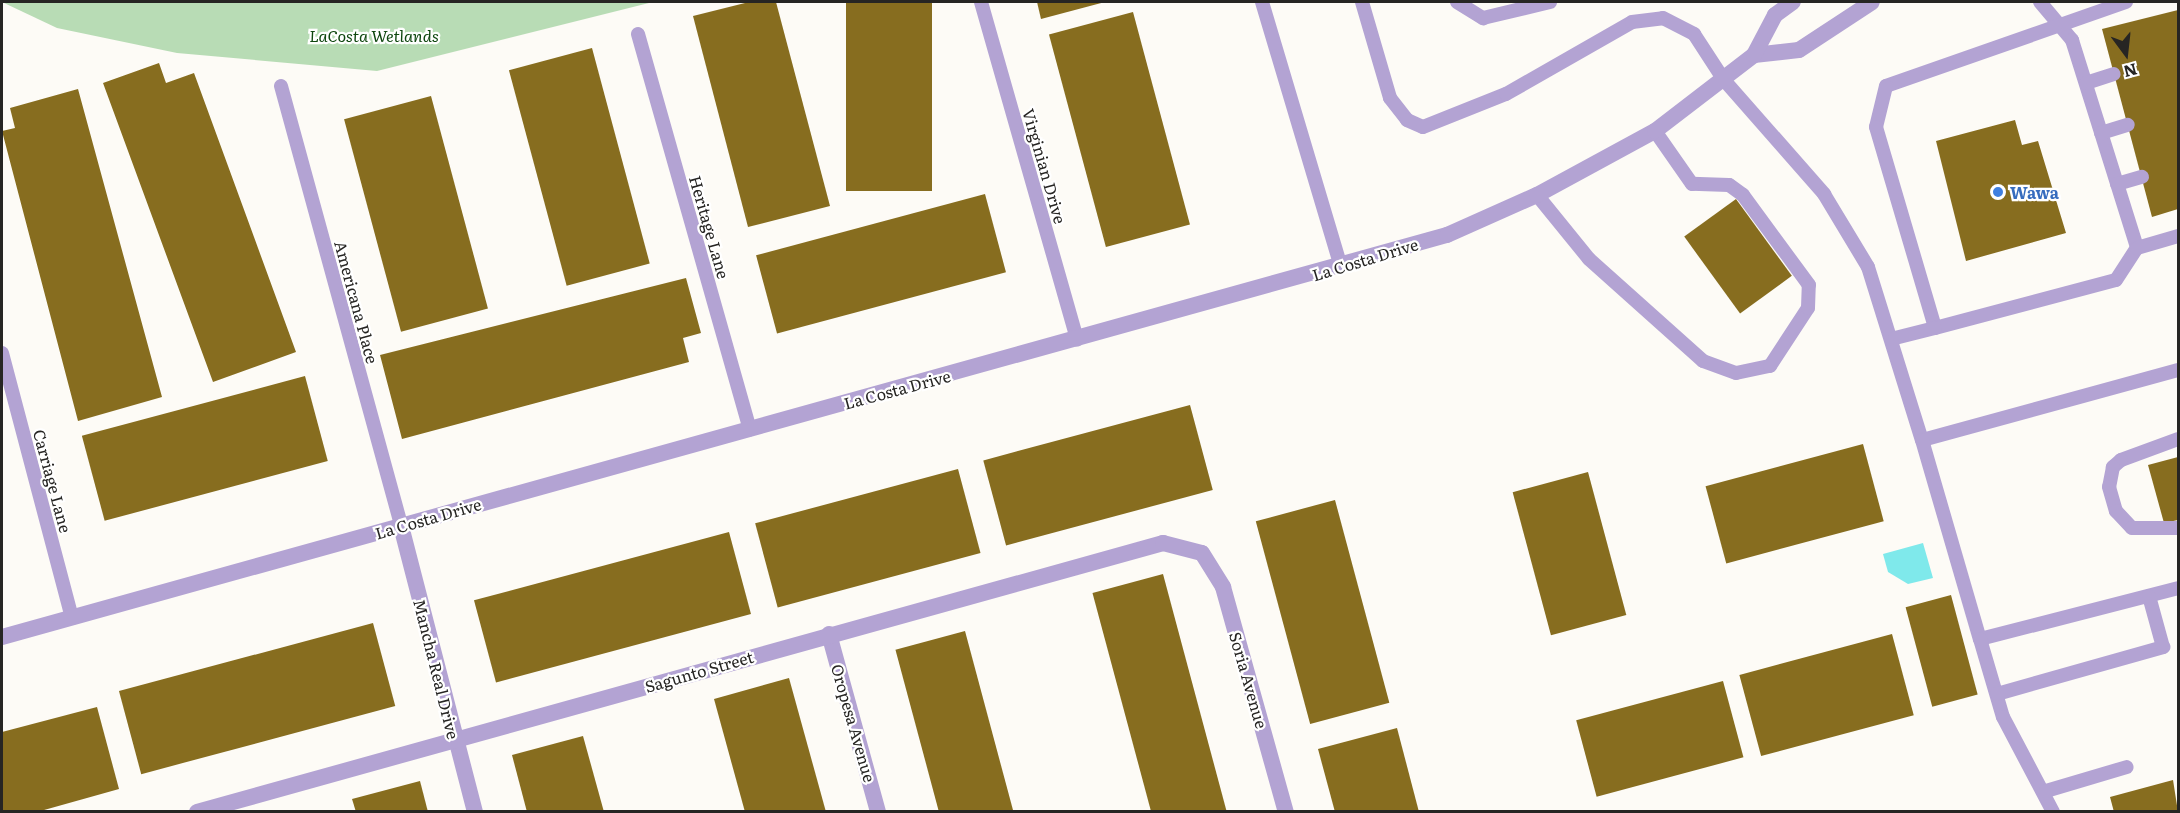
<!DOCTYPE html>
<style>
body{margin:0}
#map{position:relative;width:2180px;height:813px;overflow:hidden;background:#fdfbf6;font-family:Literata,serif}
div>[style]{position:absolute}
.green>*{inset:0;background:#b8dcb5}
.water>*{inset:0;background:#7fe9eb}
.building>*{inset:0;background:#876d1f;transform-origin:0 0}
.service>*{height:14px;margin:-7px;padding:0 7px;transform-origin:7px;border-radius:7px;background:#b3a3d3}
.minor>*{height:16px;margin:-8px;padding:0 8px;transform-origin:8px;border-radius:8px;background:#b3a3d3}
.tertiary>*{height:16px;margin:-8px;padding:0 8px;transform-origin:8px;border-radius:8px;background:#b3a3d3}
.dots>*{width:16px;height:16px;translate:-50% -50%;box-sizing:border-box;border:3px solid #fff;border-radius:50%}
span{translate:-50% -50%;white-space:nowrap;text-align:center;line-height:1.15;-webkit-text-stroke:4.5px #fff;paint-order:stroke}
.park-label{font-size:16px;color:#0e460e;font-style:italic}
.street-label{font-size:16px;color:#262523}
.shop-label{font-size:16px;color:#366cbe;font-weight:700}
.left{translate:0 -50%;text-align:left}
.frame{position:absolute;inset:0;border:3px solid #262523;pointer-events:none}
.north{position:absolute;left:2096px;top:24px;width:60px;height:60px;-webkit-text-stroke:4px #fff;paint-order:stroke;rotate:165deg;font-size:16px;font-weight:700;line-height:24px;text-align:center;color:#262523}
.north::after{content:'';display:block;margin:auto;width:21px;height:27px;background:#262523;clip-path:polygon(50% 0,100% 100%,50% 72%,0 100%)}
</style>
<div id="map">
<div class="green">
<i style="clip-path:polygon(2px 2px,653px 2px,377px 71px,177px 53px,57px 28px)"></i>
</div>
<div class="water">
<i style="clip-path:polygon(1923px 543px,1933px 578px,1908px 584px,1888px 572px,1883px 554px)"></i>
</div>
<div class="building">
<i style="clip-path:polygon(749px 2px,776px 2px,830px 206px,748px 227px,693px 16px)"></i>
<i style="left:846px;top:2px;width:86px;height:189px"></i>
<i style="clip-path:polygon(1037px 2px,1105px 2px,1041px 19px)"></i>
<i style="clip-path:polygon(2178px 10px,2178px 209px,2152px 217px,2102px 29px)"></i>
<i style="left:1133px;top:12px;width:220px;height:87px;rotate:75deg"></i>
<i style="left:592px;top:48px;width:223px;height:86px;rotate:75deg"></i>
<i style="clip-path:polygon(159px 63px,166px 83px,194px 73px,296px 352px,213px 382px,103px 83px)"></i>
<i style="clip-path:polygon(78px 89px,162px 397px,78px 421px,2px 131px,15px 128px,10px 108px)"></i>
<i style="left:431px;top:96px;width:220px;height:90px;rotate:75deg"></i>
<i style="clip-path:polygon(2015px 120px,2022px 145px,2038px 141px,2066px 233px,1966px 261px,1936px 141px)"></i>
<i style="left:985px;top:194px;width:81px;height:237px;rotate:75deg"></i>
<i style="left:1736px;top:199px;width:95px;height:64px;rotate:54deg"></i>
<i style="clip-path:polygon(686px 278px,701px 333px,683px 338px,689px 362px,402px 439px,380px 355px)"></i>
<i style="left:305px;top:376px;width:88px;height:231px;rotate:75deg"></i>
<i style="left:1190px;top:405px;width:88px;height:214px;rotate:75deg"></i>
<i style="left:1863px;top:444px;width:80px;height:163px;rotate:75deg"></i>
<i style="clip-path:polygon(2178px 457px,2178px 520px,2164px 523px,2148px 465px)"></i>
<i style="left:958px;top:469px;width:87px;height:210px;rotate:75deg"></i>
<i style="left:1588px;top:472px;width:148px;height:78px;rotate:75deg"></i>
<i style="left:1335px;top:500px;width:210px;height:82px;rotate:75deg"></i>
<i style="left:729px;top:532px;width:85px;height:264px;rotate:75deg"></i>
<i style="left:1163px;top:574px;width:247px;height:73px;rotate:75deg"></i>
<i style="left:1951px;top:595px;width:103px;height:47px;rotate:75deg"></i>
<i style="left:373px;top:623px;width:86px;height:263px;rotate:75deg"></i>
<i style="left:965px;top:631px;width:188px;height:72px;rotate:75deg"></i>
<i style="left:1892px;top:634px;width:84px;height:158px;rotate:75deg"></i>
<i style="clip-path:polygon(789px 678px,826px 812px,745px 812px,714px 699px)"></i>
<i style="left:1723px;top:681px;width:79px;height:152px;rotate:75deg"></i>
<i style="clip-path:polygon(97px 707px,119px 789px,37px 812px,2px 812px,2px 732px)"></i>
<i style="clip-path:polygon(1397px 728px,1419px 812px,1335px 812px,1318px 749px)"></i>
<i style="clip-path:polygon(583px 736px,604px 812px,527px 812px,512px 755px)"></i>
<i style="clip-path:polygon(2173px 780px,2178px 812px,2114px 812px,2110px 797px)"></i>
<i style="clip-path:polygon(420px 781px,428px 812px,356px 812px,352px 799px)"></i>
</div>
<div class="service">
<i style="left:981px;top:2px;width:351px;rotate:74.1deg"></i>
<i style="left:1262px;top:2px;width:277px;rotate:73.4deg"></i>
<i style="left:1362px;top:2px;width:100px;rotate:73.7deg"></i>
<i style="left:1390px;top:98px;width:28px;rotate:52deg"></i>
<i style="left:1407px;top:120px;width:17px;rotate:24deg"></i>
<i style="left:1423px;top:127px;width:89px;rotate:-21.7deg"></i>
<i style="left:1506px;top:94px;width:145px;rotate:-29.7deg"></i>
<i style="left:1632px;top:22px;width:31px;rotate:-7deg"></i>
<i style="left:1663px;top:18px;width:35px;rotate:27deg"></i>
<i style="left:1694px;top:34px;width:55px;rotate:56.9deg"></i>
<i style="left:1724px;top:80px;width:152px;rotate:48.7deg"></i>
<i style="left:1824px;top:194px;width:85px;rotate:58.9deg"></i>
<i style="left:1868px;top:267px;width:181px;rotate:72.7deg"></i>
<i style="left:1457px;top:2px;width:31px;rotate:32deg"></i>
<i style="left:1483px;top:18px;width:69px;rotate:-13.4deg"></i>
<i style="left:2040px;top:2px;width:50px;rotate:49.9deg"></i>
<i style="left:2072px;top:40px;width:218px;rotate:72.6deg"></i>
<i style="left:2126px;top:2px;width:254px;rotate:160.7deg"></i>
<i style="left:1886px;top:86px;width:42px;rotate:103.7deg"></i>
<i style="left:1876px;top:127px;width:209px;rotate:73.6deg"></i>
<i style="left:1935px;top:328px;width:187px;rotate:-14.9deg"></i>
<i style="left:2116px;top:280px;width:38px;rotate:-57deg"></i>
<i style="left:2137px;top:248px;width:43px;rotate:-16.3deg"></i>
<i style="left:638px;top:34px;width:411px;rotate:74.2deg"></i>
<i style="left:2086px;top:83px;width:29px;rotate:-18deg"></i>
<i style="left:281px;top:86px;width:456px;rotate:74.7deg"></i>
<i style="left:2101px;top:133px;width:28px;rotate:-17deg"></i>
<i style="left:2117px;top:184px;width:26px;rotate:-16deg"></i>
<i style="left:1537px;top:195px;width:82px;rotate:50.9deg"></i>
<i style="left:1589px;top:259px;width:153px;rotate:41.8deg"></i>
<i style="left:1703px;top:361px;width:35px;rotate:20deg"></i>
<i style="left:1736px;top:373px;width:35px;rotate:-12deg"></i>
<i style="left:1770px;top:366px;width:69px;rotate:-56.8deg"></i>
<i style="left:1808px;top:308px;width:23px;rotate:-88deg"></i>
<i style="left:1809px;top:285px;width:112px;rotate:-126.3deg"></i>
<i style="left:1743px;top:195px;width:17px;rotate:-144deg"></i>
<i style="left:1729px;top:185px;width:37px;rotate:-178deg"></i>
<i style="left:1692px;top:184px;width:65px;rotate:-124.9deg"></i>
<i style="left:1895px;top:338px;width:41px;rotate:-14deg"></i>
<i style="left:2px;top:353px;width:274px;rotate:75.2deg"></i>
<i style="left:2178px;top:370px;width:265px;rotate:164.7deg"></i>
<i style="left:1922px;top:440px;width:207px;rotate:73.8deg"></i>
<i style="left:1980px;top:639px;width:204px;rotate:-14.4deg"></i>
<i style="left:2178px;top:439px;width:61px;rotate:159.8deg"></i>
<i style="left:2121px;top:460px;width:11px;rotate:139deg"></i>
<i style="left:2113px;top:467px;width:20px;rotate:101deg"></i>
<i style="left:2109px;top:487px;width:25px;rotate:74deg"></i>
<i style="left:2116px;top:511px;width:23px;rotate:47deg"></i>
<i style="left:2132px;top:528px;width:46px"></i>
<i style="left:1980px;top:639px;width:81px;rotate:73.6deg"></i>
<i style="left:2003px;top:717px;width:107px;rotate:62.2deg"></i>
<i style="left:1997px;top:694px;width:173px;rotate:-15.8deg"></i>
<i style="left:2163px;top:647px;width:53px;rotate:-105.4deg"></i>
<i style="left:2046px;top:791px;width:84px;rotate:-16.5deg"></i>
</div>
<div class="minor">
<i style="left:401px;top:526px;width:295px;rotate:75.5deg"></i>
<i style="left:829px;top:634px;width:185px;rotate:74.6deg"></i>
<i style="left:197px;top:812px;width:1003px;rotate:-15.56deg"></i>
<i style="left:1163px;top:543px;width:40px;rotate:14.4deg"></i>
<i style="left:1202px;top:553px;width:40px;rotate:58deg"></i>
<i style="left:1223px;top:587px;width:234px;rotate:74.4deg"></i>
</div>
<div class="tertiary">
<i style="left:1754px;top:55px;width:45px;rotate:-6.3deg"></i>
<i style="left:1799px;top:50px;width:87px;rotate:-33.3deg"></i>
<i style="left:2px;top:637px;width:1500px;rotate:-15.55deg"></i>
<i style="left:1447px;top:235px;width:98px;rotate:-24deg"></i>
<i style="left:1537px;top:195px;width:134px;rotate:-28.5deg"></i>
<i style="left:1655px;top:131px;width:125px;rotate:-37.5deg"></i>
<i style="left:1754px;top:55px;width:45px;rotate:-62.3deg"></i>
<i style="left:1775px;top:15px;width:22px;rotate:-36deg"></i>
</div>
<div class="dots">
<i style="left:1998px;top:192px;background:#3f7fe0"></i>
</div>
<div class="park-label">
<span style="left:374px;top:35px">LaCosta Wetlands</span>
</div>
<div class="street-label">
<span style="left:1045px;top:166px;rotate:74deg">Virginian Drive</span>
<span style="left:710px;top:227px;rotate:74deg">Heritage Lane</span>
<span style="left:1365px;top:259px;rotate:-17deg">La Costa Drive</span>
<span style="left:357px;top:302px;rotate:75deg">Americana Place</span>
<span style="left:897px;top:389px;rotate:-15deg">La Costa Drive</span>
<span style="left:53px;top:481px;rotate:75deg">Carriage Lane</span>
<span style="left:428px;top:518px;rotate:-16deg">La Costa Drive</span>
<span style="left:437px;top:669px;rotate:76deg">Mancha Real Drive</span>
<span style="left:699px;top:671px;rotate:-16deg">Sagunto Street</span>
<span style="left:1249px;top:680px;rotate:74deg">Soria Avenue</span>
<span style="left:854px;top:723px;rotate:74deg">Oropesa Avenue</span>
</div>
<div class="shop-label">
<span class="left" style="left:2010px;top:192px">Wawa</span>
</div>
<div class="frame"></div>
<div class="north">N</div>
</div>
